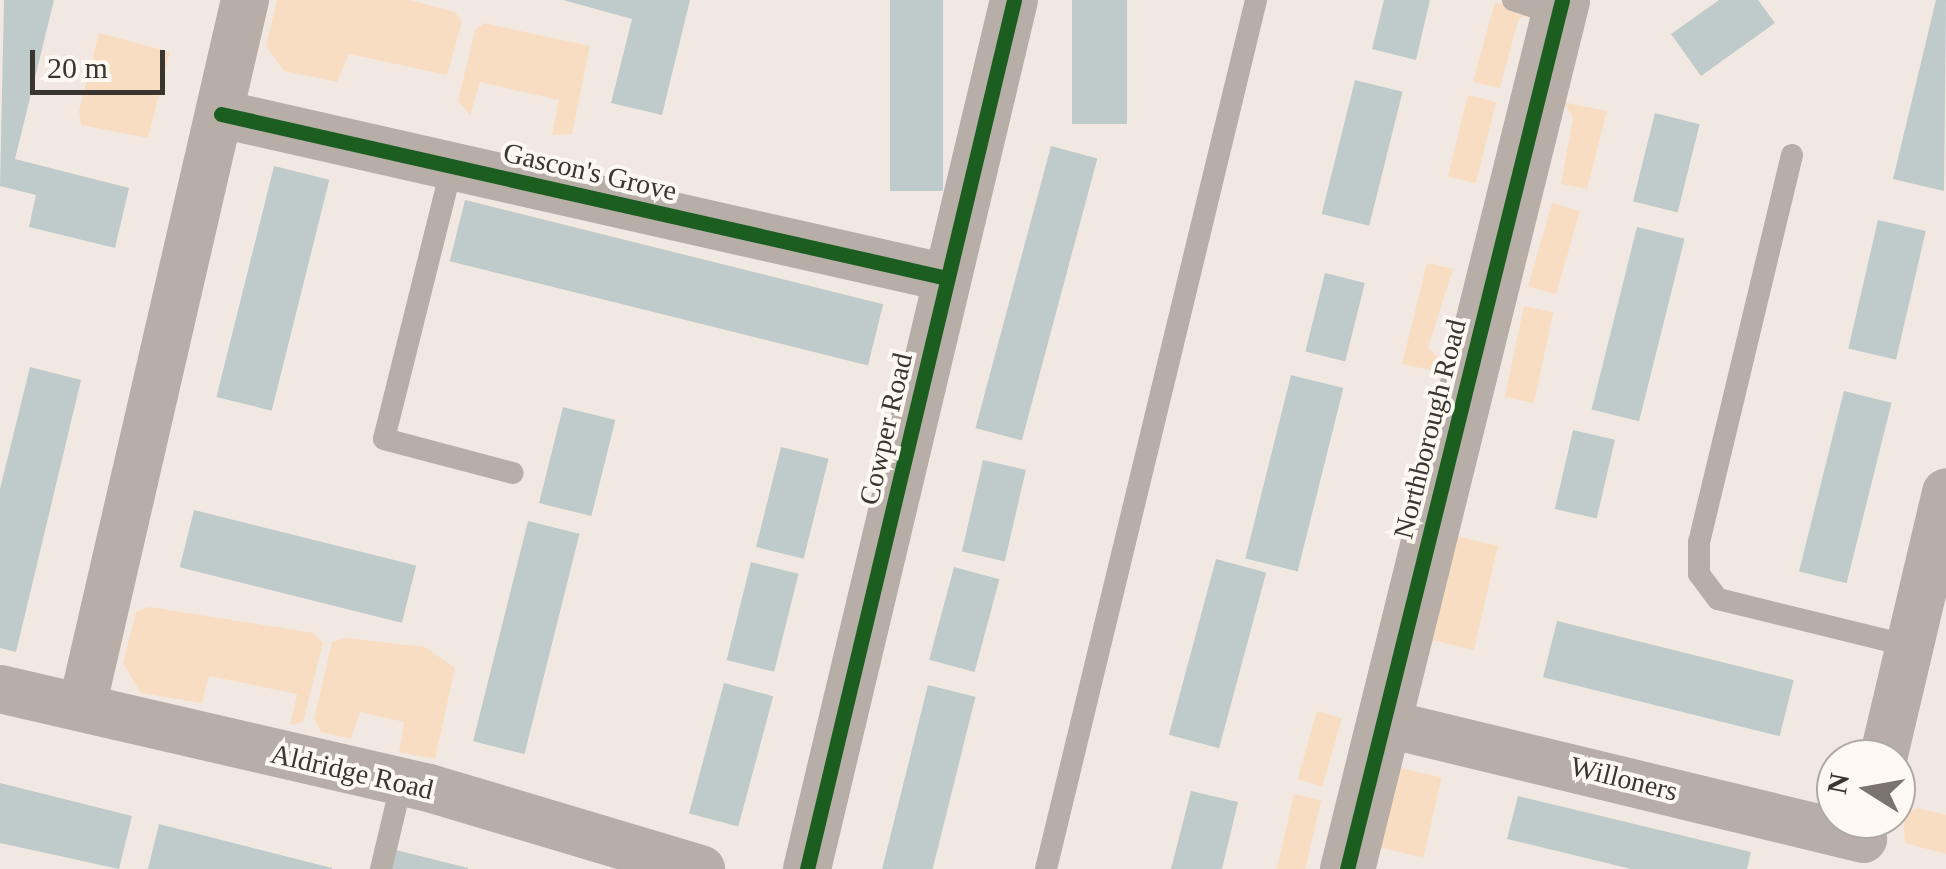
<!DOCTYPE html>
<style>
body{margin:0}
#map{position:relative;width:1946px;height:869px;overflow:hidden;background:#f1e9e1;font-family:Georgia,serif}
div>[style]{position:absolute}
.green>*{inset:0;background:#f9ddc2;transform-origin:0 0}
.building>*{inset:0;background:#bfcbca;transform-origin:0 0}
.service>*{height:22px;margin:-11px;padding:0 11px;transform-origin:11px;border-radius:11px;background:#b6aea7}
.minor>*{height:48px;margin:-24px;padding:0 24px;transform-origin:24px;border-radius:24px;background:#b6aea7}
.tertiary>*{height:55px;margin:-27.5px;padding:0 27.5px;transform-origin:27.5px;border-radius:27.5px;background:#b6aea7}
.cycleway>*{height:15px;margin:-7.5px;padding:0 7.5px;transform-origin:7.5px;border-radius:7.5px;background:#1b5e20}
span{translate:-50% -50%;white-space:nowrap;text-align:center;line-height:1.15;-webkit-text-stroke:8px #fef8f2;paint-order:stroke}
.street-label{font-size:28px;color:#3a352f}
.north{position:absolute;left:1816px;top:739px;width:100px;height:100px;box-sizing:border-box;background:#fef8f2;border:2px solid #b0aaa4;border-radius:50%;rotate:281deg;font-size:28px;font-weight:700;line-height:40px;text-align:center;color:#3a352f}
.north::after{content:'';display:block;margin:auto;width:35px;height:45px;background:#7a746d;clip-path:polygon(50% 0,100% 100%,50% 72%,0 100%)}
.scale{position:absolute;left:30px;top:50px;width:135px;height:45px;box-sizing:border-box;border:5px solid #3a352f;border-top:0;padding-left:12px;font-size:30px;line-height:35px;white-space:nowrap;color:#3a352f;-webkit-text-stroke:8px #fef8f2;paint-order:stroke}
</style>
<div id="map">
<div class="green">
<i style="clip-path:polygon(277px 0,410px 0,455px 12px,462px 22px,447px 75px,349px 54px,337px 82px,284px 71px,266px 46px)"></i>
<i style="clip-path:polygon(1495px 2px,1536px 15px,1519px 18px,1500px 88px,1473px 82px)"></i>
<i style="clip-path:polygon(484px 23px,590px 46px,572px 134px,552px 135px,559px 100px,480px 82px,470px 115px,458px 101px,475px 30px)"></i>
<i style="clip-path:polygon(99px 33px,170px 52px,148px 138px,81px 125px,79px 111px)"></i>
<i style="left:1468px;top:95px;width:29px;height:84px;rotate:14deg"></i>
<i style="clip-path:polygon(1563px 102px,1607px 111px,1587px 189px,1561px 184px,1573px 117px)"></i>
<i style="left:1552px;top:203px;width:29px;height:87px;rotate:16deg"></i>
<i style="clip-path:polygon(1427px 263px,1453px 269px,1428px 348px,1445px 363px,1443px 373px,1402px 364px)"></i>
<i style="left:1524px;top:306px;width:30px;height:93px;rotate:12deg"></i>
<i style="left:1456px;top:536px;width:43px;height:107px;rotate:13deg"></i>
<i style="clip-path:polygon(149px 607px,314px 633px,323px 643px,303px 722px,290px 725px,297px 694px,209px 676px,202px 703px,141px 693px,123px 663px,136px 612px)"></i>
<i style="clip-path:polygon(346px 638px,425px 647px,455px 668px,435px 759px,399px 752px,404px 722px,360px 712px,351px 739px,321px 732px,314px 719px,332px 642px)"></i>
<i style="left:1317px;top:711px;width:26px;height:71px;rotate:16deg"></i>
<i style="left:1396px;top:767px;width:47px;height:82px;rotate:13deg"></i>
<i style="left:1294px;top:794px;width:28px;height:77px;rotate:13deg"></i>
<i style="clip-path:polygon(1918px 808px,1946px 815px,1946px 854px,1905px 843px,1903px 815px)"></i>
</div>
<div class="building">
<i style="clip-path:polygon(4px 0,54px 0,15px 159px,129px 188px,115px 248px,29px 227px,36px 195px,0 186px)"></i>
<i style="clip-path:polygon(690px 0,662px 115px,611px 103px,632px 19px,563px 0)"></i>
<i style="left:890px;top:0;width:53px;height:191px"></i>
<i style="left:1072px;top:0;width:55px;height:124px"></i>
<i style="clip-path:polygon(1384px 0,1430px 0,1416px 60px,1372px 49px)"></i>
<i style="clip-path:polygon(1719px 0,1758px 0,1775px 23px,1701px 76px,1671px 34px)"></i>
<i style="clip-path:polygon(1936px 0,1946px 0,1944px 191px,1893px 179px)"></i>
<i style="left:1355px;top:80px;width:49px;height:138px;rotate:14deg"></i>
<i style="left:1655px;top:113px;width:46px;height:91px;rotate:14deg"></i>
<i style="left:1051px;top:146px;width:48px;height:292px;rotate:15deg"></i>
<i style="left:274px;top:166px;width:57px;height:238px;rotate:14deg"></i>
<i style="left:465px;top:200px;width:431px;height:63px;rotate:14deg"></i>
<i style="left:1878px;top:220px;width:49px;height:132px;rotate:13deg"></i>
<i style="left:1637px;top:227px;width:49px;height:188px;rotate:14deg"></i>
<i style="left:1325px;top:273px;width:41px;height:81px;rotate:14deg"></i>
<i style="clip-path:polygon(30px 367px,81px 380px,16px 652px,0 648px,0 489px)"></i>
<i style="left:1291px;top:375px;width:54px;height:189px;rotate:14deg"></i>
<i style="left:1844px;top:391px;width:49px;height:186px;rotate:14deg"></i>
<i style="left:563px;top:407px;width:54px;height:99px;rotate:14deg"></i>
<i style="left:1573px;top:430px;width:43px;height:81px;rotate:13deg"></i>
<i style="left:781px;top:447px;width:49px;height:103px;rotate:14deg"></i>
<i style="left:983px;top:460px;width:44px;height:94px;rotate:13deg"></i>
<i style="left:194px;top:510px;width:229px;height:59px;rotate:14deg"></i>
<i style="left:528px;top:521px;width:53px;height:227px;rotate:14deg"></i>
<i style="left:1216px;top:559px;width:52px;height:182px;rotate:15deg"></i>
<i style="left:751px;top:562px;width:49px;height:101px;rotate:14deg"></i>
<i style="left:954px;top:567px;width:47px;height:96px;rotate:15deg"></i>
<i style="left:1557px;top:621px;width:244px;height:58px;rotate:14deg"></i>
<i style="left:724px;top:683px;width:51px;height:135px;rotate:15deg"></i>
<i style="left:928px;top:685px;width:49px;height:190px;rotate:14deg"></i>
<i style="clip-path:polygon(0 783px,132px 816px,119px 869px,0 843px)"></i>
<i style="clip-path:polygon(1191px 791px,1238px 802px,1222px 869px,1171px 869px)"></i>
<i style="clip-path:polygon(1518px 796px,1751px 852px,1747px 869px,1631px 869px,1507px 839px)"></i>
<i style="clip-path:polygon(159px 824px,332px 868px,332px 869px,148px 869px)"></i>
<i style="clip-path:polygon(392px 849px,468px 868px,468px 869px,387px 869px)"></i>
</div>
<div class="service">
<i style="left:1513px;top:0;width:47px;rotate:18.4deg"></i>
<i style="left:1792px;top:155px;width:398px;rotate:103.5deg"></i>
<i style="left:1699px;top:542px;width:32px;rotate:90deg"></i>
<i style="left:1699px;top:574px;width:31px;rotate:53deg"></i>
<i style="left:1718px;top:599px;width:198px;rotate:13.8deg"></i>
<i style="left:452px;top:166px;width:281px;rotate:104deg"></i>
<i style="left:384px;top:439px;width:133px;rotate:14.8deg"></i>
<i style="left:381px;top:869px;width:90px;rotate:-76.6deg"></i>
<i style="left:1046px;top:869px;width:894px;rotate:-76.41deg"></i>
</div>
<div class="minor">
<i style="left:221px;top:114px;width:744px;rotate:12.73deg"></i>
<i style="left:0;top:689px;width:440px;rotate:13deg"></i>
<i style="left:429px;top:788px;width:284px;rotate:16.6deg"></i>
<i style="left:82px;top:707px;width:726px;rotate:-77.02deg"></i>
<i style="left:1384px;top:723px;width:493px;rotate:13.6deg"></i>
<i style="left:1883px;top:759px;width:274px;rotate:-76.7deg"></i>
<i style="left:807px;top:869px;width:893px;rotate:-76.6deg"></i>
</div>
<div class="tertiary">
<i style="left:1347px;top:869px;width:895px;rotate:-76.1deg"></i>
</div>
<div class="cycleway">
<i style="left:221px;top:114px;width:744px;rotate:12.73deg"></i>
<i style="left:807px;top:869px;width:893px;rotate:-76.6deg"></i>
<i style="left:1347px;top:869px;width:895px;rotate:-76.1deg"></i>
</div>
<div class="street-label">
<span style="left:590px;top:172px;rotate:13deg">Gascon's Grove</span>
<span style="left:886px;top:429px;rotate:-77deg">Cowper Road</span>
<span style="left:1430px;top:429px;rotate:-76deg">Northborough Road</span>
<span style="left:352px;top:772px;rotate:13deg">Aldridge Road</span>
<span style="left:1624px;top:779px;rotate:14deg">Willoners</span>
</div>
<div class="north">N</div>
<div class="scale">20 m</div>
</div>
